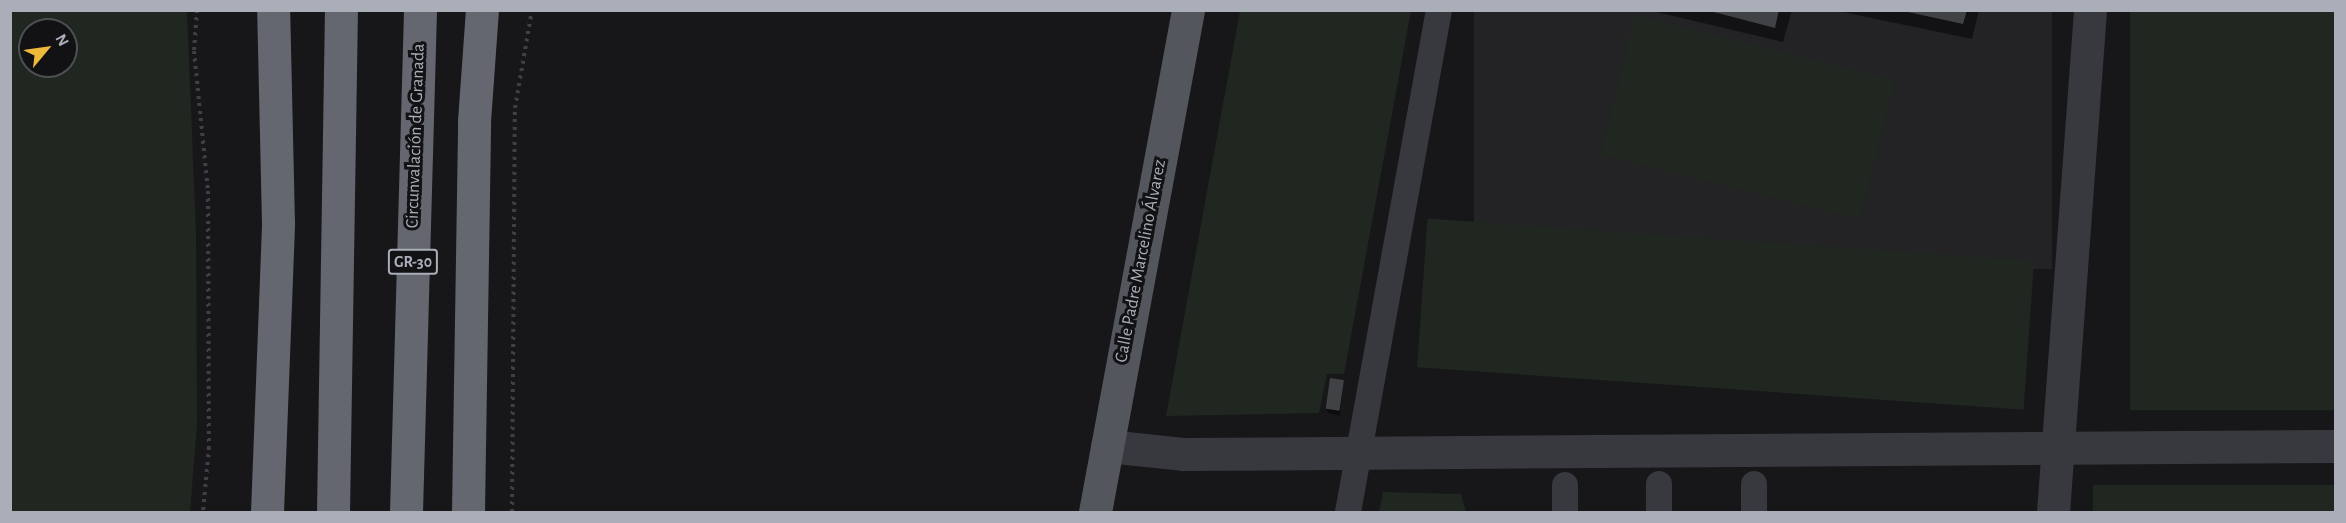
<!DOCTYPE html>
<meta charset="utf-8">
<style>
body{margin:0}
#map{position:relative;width:2346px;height:523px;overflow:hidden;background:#171719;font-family:"Alegreya Sans",sans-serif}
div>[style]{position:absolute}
.built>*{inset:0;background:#232326;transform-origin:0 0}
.green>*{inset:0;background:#1f2720;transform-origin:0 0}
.shadow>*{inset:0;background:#0007}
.building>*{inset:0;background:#414246;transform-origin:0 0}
.path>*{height:4px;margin-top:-2px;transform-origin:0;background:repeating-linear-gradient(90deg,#3e4045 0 3px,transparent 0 7.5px)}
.pedestrian>*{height:26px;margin:-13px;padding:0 13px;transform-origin:13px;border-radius:13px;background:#38393e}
.minor>*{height:33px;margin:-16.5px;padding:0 16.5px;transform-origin:16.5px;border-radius:16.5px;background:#38393e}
.primary>*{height:33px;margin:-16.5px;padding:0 16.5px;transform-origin:16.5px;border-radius:16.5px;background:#54565d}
.motorway>*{height:33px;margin:-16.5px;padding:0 16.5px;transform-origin:16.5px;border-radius:16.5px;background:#64676f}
span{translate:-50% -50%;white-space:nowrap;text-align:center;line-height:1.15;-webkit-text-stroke:6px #121214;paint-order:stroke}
.shield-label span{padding:2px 4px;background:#121214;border:2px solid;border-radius:4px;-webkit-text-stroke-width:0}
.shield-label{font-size:16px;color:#aaaeb9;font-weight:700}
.street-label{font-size:18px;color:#aaaeb9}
.frame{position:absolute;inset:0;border:12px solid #aaaeb9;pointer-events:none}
.north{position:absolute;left:18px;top:18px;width:60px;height:60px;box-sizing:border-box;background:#121214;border:2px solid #4f5056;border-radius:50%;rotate:61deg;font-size:16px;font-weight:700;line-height:24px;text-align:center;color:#aaaeb9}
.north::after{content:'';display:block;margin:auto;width:21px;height:27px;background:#edb93b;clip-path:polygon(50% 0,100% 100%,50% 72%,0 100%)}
</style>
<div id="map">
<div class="built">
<i style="left:1474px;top:11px;width:578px;height:258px"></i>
</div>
<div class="green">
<i style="clip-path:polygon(evenodd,10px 11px,187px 11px,196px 232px,197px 425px,190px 512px,11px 512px,10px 11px,30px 30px,66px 30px,66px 66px,30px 66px,30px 30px)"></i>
<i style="clip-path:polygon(1240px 11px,1411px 11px,1344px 374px,1327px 374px,1319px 413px,1166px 416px)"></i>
<i style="left:2130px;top:11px;width:205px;height:399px"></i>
<i style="left:1635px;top:15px;width:268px;height:144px;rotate:14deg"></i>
<i style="left:2034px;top:261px;width:149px;height:608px;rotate:94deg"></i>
<i style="left:2335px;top:485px;width:27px;height:242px;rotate:90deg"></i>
<i style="clip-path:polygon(1383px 492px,1461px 494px,1466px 512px,1379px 512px)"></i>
</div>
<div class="shadow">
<i style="clip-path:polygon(1648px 10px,1792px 10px,1783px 42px)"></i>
<i style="clip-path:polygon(1833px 10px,1979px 10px,1972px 39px)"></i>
<i style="clip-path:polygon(1343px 382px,1340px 416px,1329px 413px,1325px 408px)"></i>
</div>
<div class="building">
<i style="clip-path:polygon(1706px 10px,1779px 10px,1775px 28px)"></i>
<i style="clip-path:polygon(1899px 10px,1967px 10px,1963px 24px)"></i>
<i style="left:1330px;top:378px;width:14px;height:31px;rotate:8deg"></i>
</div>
<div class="path">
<i style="left:197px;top:10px;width:41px;rotate:94.2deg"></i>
<i style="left:194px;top:51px;width:141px;rotate:84.3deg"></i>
<i style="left:208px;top:191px;width:256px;rotate:89.8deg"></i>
<i style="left:209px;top:447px;width:65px;rotate:95.3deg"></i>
<i style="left:512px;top:512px;width:404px;rotate:-89.6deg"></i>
<i style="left:515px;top:108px;width:99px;rotate:-80.2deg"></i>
</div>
<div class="pedestrian">
<i style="left:1659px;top:484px;width:28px;rotate:90deg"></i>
<i style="left:1754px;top:484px;width:28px;rotate:90deg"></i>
<i style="left:1565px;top:485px;width:27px;rotate:90deg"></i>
<i style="left:1348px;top:512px;width:510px;rotate:-79.73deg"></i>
</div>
<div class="minor">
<i style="left:1107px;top:446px;width:76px;rotate:6deg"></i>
<i style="left:1183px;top:454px;width:1153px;rotate:-0.4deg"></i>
<i style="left:2053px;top:512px;width:503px;rotate:-85.78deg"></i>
</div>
<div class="primary">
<i style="left:1095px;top:512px;width:511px;rotate:-79.5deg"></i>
</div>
<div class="motorway">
<i style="left:267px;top:512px;width:289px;rotate:-87.8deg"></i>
<i style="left:278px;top:223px;width:213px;rotate:-91.3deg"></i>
<i style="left:333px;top:512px;width:502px;rotate:-89.09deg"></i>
<i style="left:406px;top:512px;width:502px;rotate:-88.4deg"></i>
<i style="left:468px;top:512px;width:391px;rotate:-89.1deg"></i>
<i style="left:474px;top:121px;width:111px;rotate:-85.9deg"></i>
</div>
<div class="shield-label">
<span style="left:413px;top:262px">GR-30</span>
</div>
<div class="street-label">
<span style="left:416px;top:136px;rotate:-88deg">Circunvalación de Granada</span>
<span style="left:1141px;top:261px;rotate:-79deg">Calle Padre Marcelino Álvarez</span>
</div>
<div class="frame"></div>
<div class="north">N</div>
</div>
